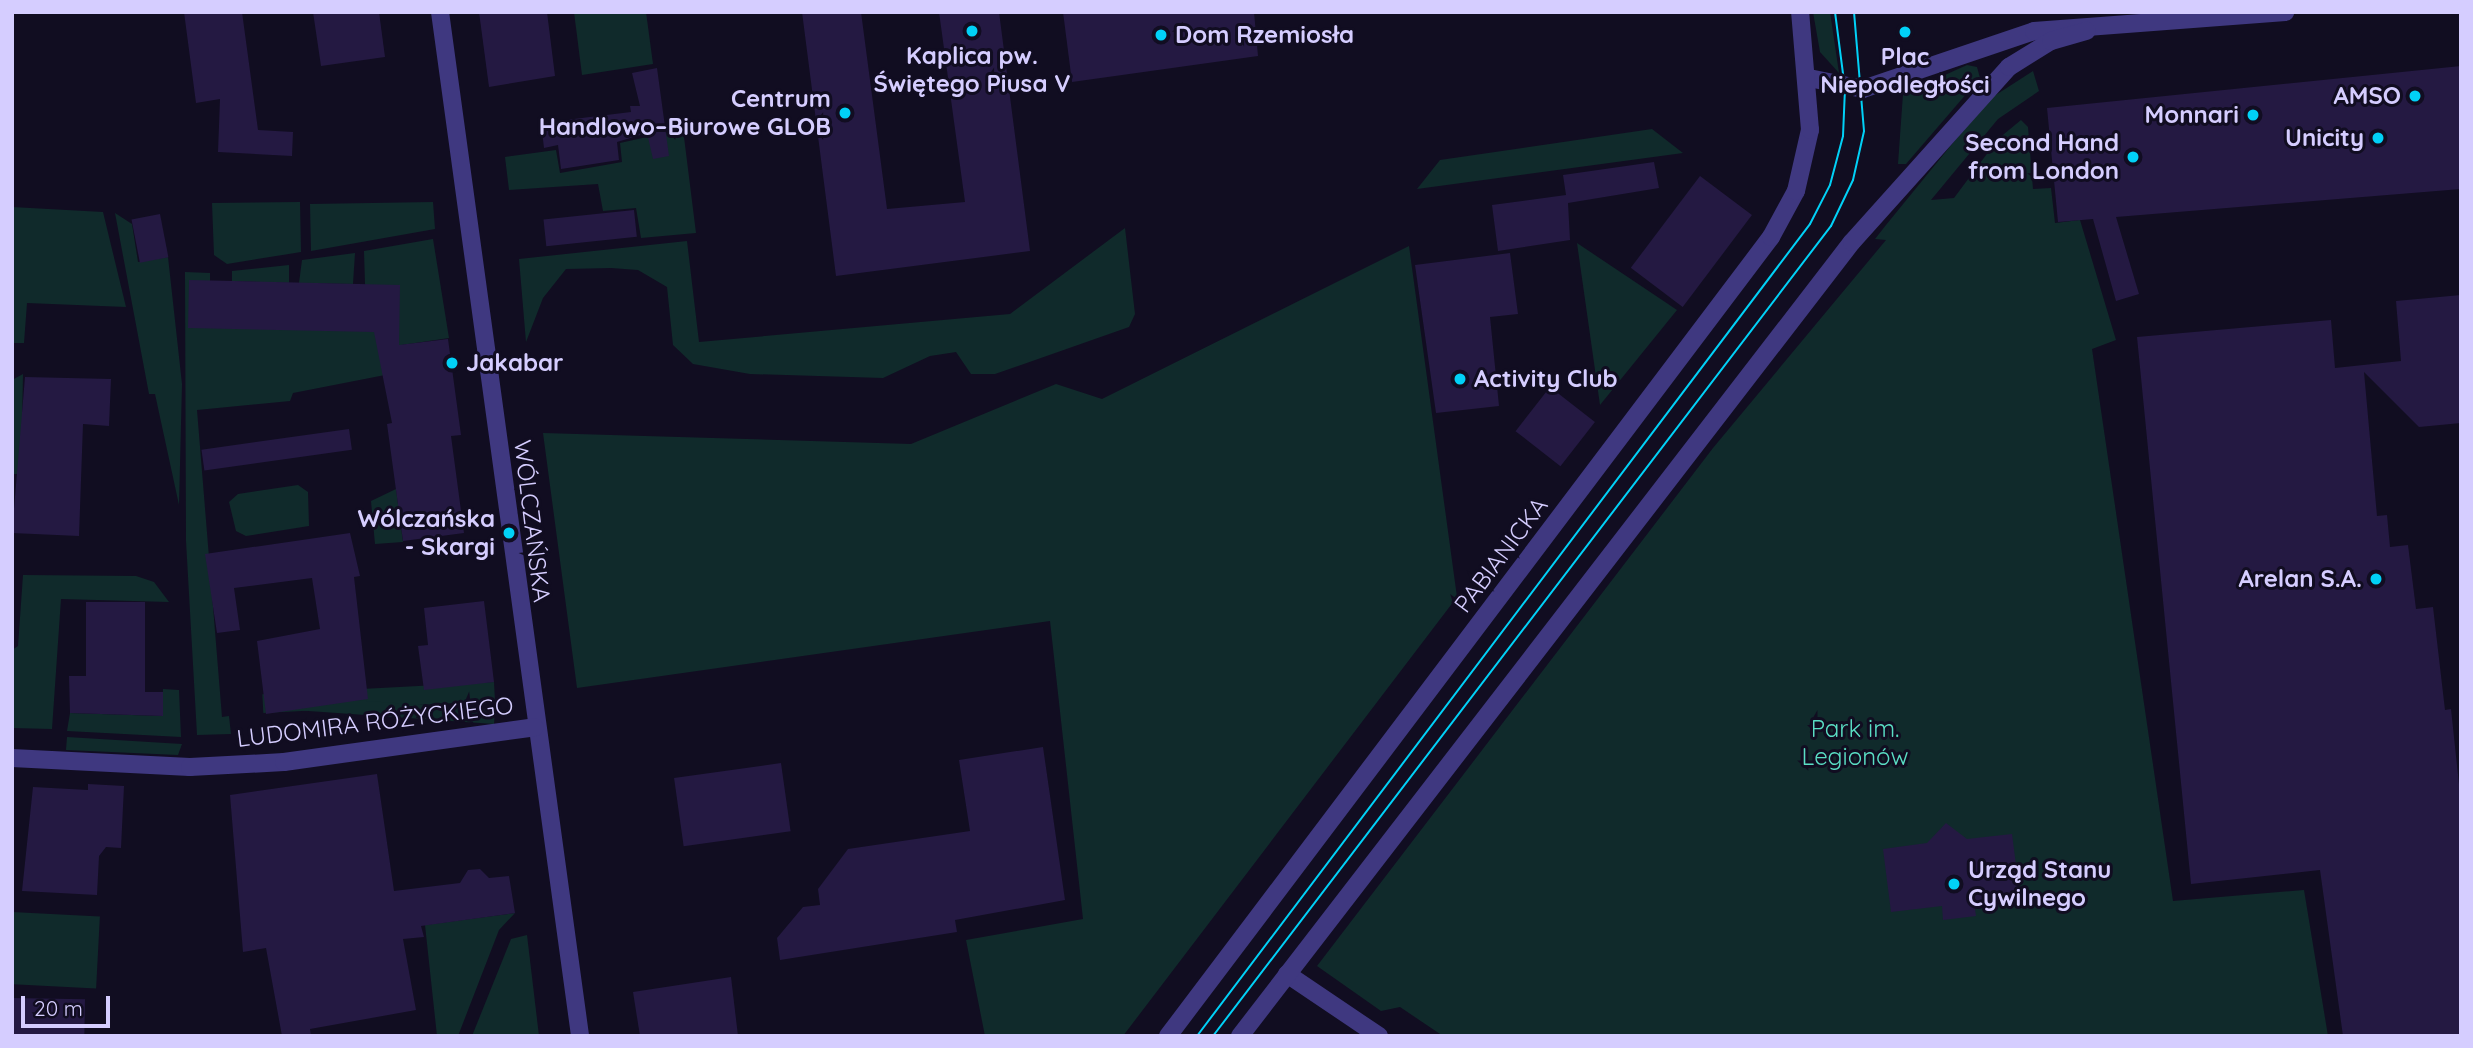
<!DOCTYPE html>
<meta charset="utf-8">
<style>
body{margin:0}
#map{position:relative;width:2473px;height:1048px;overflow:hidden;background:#110d21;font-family:Quicksand,sans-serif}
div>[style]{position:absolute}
.green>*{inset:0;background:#102a2b;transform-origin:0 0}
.building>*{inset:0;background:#241942;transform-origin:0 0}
.minor>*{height:18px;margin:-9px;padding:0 9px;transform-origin:9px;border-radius:9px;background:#3f3880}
.tram>*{height:2px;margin:-1px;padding:0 1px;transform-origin:1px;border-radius:1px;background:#01d1f7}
.dots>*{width:19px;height:19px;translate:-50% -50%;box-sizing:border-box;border:4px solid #110d21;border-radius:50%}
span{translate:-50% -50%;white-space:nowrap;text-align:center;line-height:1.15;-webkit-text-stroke:6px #110d21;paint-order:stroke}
.poi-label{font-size:24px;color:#d5cdff;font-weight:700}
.left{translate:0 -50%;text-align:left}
.right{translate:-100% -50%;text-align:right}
.street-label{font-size:24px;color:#d5cdff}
.park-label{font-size:24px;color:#5adec4}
.frame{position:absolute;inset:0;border:14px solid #d5cdff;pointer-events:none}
.scale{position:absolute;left:21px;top:996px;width:89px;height:32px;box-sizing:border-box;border:4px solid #d5cdff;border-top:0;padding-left:9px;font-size:21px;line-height:24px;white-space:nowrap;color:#d5cdff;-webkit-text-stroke:5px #110d21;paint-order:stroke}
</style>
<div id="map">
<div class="green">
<i style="clip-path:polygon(574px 12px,646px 12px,653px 64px,582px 75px)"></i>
<i style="clip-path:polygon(1813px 12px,1830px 12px,1839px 73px,1820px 52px)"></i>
<i style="clip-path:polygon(1967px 65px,1977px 67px,1980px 78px,1906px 164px,1898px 164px,1903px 94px)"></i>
<i style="clip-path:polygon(2033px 71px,2039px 91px,1998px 119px,1931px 200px,1954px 198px,1998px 139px,2021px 120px,2028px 127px,2033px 189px,2051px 188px,2055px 223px,2080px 220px,2116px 340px,2092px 349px,2173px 901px,2304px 890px,2328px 1036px,1443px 1036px,1400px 1007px,1381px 1011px,1317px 966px,1713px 448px,1886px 240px,1875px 239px,1886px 225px,1988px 100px)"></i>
<i style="clip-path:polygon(683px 129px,696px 233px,641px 238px,636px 208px,603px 211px,598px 184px,509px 190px,505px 157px,556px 150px,560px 173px,622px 162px,620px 143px)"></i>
<i style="clip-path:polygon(1652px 129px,1683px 153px,1417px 189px,1440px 160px)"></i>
<i style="clip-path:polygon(300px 202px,301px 252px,227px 264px,214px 255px,212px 203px)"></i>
<i style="clip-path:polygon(433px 202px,435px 229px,311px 251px,310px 204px)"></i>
<i style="clip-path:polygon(12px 207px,103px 212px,126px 307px,27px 303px,24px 343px,12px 343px)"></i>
<i style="clip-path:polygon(115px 213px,132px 224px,138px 262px,168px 257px,182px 384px,179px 505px,155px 394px,149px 394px)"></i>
<i style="clip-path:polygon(1125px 228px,1135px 314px,1129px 327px,995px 374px,971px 374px,956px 352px,930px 356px,883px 378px,750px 374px,693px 364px,673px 345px,667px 287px,638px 270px,611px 268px,566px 269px,543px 298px,526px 342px,519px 259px,687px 241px,699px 342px,1010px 314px)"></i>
<i style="clip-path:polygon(433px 239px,449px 338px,388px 347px,365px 284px,364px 251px)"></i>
<i style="clip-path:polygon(1577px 243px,1677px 310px,1600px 405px)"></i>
<i style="clip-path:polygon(1409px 246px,1457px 597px,1123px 1036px,985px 1036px,966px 940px,1083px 919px,1050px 621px,577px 688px,543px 433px,911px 444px,1056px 384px,1102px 399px)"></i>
<i style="clip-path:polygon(355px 253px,353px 284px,299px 283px,302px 260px)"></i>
<i style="clip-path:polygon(289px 265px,289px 283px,232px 281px,232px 271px)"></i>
<i style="clip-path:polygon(185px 272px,210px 273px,210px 281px,376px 332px,385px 375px,293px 393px,290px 401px,197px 410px,222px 717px,229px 716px,231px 734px,197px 735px,186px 541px)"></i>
<i style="clip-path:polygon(23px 374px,21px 474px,12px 474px,12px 380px)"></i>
<i style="clip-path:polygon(298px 485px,308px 492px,309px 526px,246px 536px,236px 531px,229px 502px,238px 494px)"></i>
<i style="clip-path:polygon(396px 489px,403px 542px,375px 544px,371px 501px)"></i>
<i style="clip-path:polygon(23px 575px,136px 576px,154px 582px,169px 602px,61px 599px,52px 729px,12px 728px,12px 650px,18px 646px)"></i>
<i style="left:494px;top:682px;width:19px;height:232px;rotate:87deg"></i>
<i style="clip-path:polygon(163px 689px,179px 690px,181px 737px,67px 731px,70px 713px,162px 716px)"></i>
<i style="left:495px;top:710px;width:14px;height:229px;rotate:94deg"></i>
<i style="clip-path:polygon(67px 737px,182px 744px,178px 755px,66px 750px)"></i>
<i style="left:12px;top:912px;width:88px;height:72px;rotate:3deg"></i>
<i style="clip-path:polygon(515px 913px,499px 930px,458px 1036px,437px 1036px,425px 925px)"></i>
<i style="clip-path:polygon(527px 935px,539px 1036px,472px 1036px,511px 939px)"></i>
</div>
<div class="building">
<i style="clip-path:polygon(184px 12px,242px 12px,258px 130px,293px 132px,292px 156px,218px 152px,220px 99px,196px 103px)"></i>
<i style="clip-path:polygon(313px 12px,379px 12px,385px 57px,321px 66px)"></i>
<i style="clip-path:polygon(479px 12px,547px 12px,555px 76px,489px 87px)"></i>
<i style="clip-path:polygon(802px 12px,861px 12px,887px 209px,965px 202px,939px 12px,999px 12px,1030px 251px,836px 276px)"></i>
<i style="clip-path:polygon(1063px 12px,1254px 12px,1258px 56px,1072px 82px)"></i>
<i style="clip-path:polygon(2461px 66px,2461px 189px,2116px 217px,2139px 294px,2116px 301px,2093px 219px,2058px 222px,2047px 108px)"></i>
<i style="clip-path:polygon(657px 68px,669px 156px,653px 159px,647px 133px,617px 142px,619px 160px,561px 169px,558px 145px,544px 148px,541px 123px,631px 112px,630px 106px,640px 106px,632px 73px)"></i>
<i style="clip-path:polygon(1654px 162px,1659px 188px,1568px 203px,1570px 240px,1498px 251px,1492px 205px,1566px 195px,1563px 175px)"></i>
<i style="left:1700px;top:176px;width:65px;height:115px;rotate:37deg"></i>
<i style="left:634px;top:210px;width:27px;height:91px;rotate:84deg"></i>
<i style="left:160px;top:214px;width:44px;height:29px;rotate:79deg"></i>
<i style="clip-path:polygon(1510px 253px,1518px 314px,1490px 317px,1499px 406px,1436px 413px,1415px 265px)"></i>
<i style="clip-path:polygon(189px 280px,400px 285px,399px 345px,448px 339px,461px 435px,451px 436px,464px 533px,403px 541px,387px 424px,392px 423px,374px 332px,188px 328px)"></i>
<i style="clip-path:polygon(2461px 295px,2461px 423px,2419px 427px,2364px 372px,2377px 516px,2387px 515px,2390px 547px,2408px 545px,2416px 609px,2433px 607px,2445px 710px,2451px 709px,2461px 803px,2461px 1036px,2343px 1036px,2320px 870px,2191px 884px,2137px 337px,2331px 320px,2335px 368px,2401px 361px,2396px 301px)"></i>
<i style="clip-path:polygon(25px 377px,111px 379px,109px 426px,83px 424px,79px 536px,12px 533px)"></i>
<i style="left:1550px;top:387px;width:57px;height:56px;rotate:38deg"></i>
<i style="left:349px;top:429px;width:21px;height:149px;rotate:82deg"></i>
<i style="clip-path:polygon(350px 533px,360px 576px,354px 577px,368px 699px,266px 714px,257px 641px,320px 629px,312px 578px,234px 588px,240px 630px,217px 633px,205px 554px)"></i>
<i style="clip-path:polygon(484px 601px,494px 682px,424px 690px,418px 646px,428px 645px,424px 608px)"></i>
<i style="clip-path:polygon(86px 602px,145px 602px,145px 692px,163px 692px,163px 716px,70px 713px,69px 676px,86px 676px)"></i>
<i style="clip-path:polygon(1043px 747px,1065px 900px,955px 920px,957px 932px,780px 960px,777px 938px,803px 907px,820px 905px,818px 889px,848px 849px,970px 831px,959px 760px)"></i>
<i style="left:781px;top:763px;width:69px;height:108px;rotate:82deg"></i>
<i style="clip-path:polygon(377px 774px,394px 891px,460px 883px,468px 870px,480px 869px,489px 878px,509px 876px,515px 913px,421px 926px,424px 937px,403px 939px,416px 1010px,310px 1029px,311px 1036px,282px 1036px,266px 948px,243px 952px,230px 795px)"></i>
<i style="clip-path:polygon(88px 784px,124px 786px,121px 848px,106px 847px,99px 856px,97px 895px,22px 891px,33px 787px,88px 790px)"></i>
<i style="clip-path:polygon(1946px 823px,1967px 839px,2012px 834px,2020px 896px,1974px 902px,1976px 916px,1943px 920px,1942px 906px,1891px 912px,1883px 849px,1927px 843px)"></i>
<i style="clip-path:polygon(731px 977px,738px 1036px,640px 1036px,633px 992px)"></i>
<i style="left:12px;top:998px;width:73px;height:38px;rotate:1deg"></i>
</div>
<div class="minor">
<i style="left:440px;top:12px;width:1034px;rotate:82.21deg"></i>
<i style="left:1809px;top:78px;width:55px;rotate:11.5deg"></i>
<i style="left:1863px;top:89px;width:181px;rotate:-18.7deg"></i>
<i style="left:2034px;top:31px;width:252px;rotate:-4.3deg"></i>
<i style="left:12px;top:758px;width:178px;rotate:2.9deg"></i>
<i style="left:190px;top:767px;width:94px;rotate:-3deg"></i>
<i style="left:284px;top:762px;width:253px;rotate:-7.9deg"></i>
<i style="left:1287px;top:974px;width:111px;rotate:34deg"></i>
<i style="left:1168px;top:1036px;width:1001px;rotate:-52.96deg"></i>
<i style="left:1771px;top:237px;width:52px;rotate:-61.5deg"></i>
<i style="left:1796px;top:191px;width:63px;rotate:-77.1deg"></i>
<i style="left:1810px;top:130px;width:118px;rotate:-94.8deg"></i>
<i style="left:1240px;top:1036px;width:1002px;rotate:-52.38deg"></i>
<i style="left:1852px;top:242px;width:235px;rotate:-48.1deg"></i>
<i style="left:2009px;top:67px;width:49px;rotate:-31.8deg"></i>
<i style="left:2051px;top:41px;width:37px;rotate:-16deg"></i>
</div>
<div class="tram">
<i style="left:1197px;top:1036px;width:1017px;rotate:-52.95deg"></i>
<i style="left:1810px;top:224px;width:44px;rotate:-62.9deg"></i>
<i style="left:1830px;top:185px;width:51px;rotate:-75.1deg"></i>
<i style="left:1843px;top:136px;width:47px;rotate:-87.6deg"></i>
<i style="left:1845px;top:89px;width:78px;rotate:-97.4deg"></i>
<i style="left:1213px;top:1036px;width:1019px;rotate:-52.66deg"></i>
<i style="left:1831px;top:226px;width:51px;rotate:-64.4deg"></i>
<i style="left:1853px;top:180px;width:50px;rotate:-77.3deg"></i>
<i style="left:1864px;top:131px;width:119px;rotate:-94.8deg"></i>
</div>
<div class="dots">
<i style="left:972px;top:31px;background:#01d1f7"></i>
<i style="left:1905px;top:32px;background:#01d1f7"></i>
<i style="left:1161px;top:35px;background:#01d1f7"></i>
<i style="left:2415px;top:96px;background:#01d1f7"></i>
<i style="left:845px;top:113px;background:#01d1f7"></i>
<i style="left:2253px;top:115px;background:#01d1f7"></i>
<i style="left:2378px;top:138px;background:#01d1f7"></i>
<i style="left:2133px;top:157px;background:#01d1f7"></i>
<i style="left:452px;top:363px;background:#01d1f7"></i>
<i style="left:1460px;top:379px;background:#01d1f7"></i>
<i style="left:509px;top:533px;background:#01d1f7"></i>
<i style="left:2376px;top:579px;background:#01d1f7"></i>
<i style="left:1954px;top:884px;background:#01d1f7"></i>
</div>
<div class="poi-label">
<span class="left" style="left:1175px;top:35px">Dom Rzemiosła</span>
<span style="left:972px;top:70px">Kaplica pw.<br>Świętego Piusa V</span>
<span style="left:1905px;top:71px">Plac<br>Niepodległości</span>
<span class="right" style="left:2401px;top:96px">AMSO</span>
<span class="right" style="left:831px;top:113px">Centrum<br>Handlowo–Biurowe GLOB</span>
<span class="right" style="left:2239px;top:115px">Monnari</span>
<span class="right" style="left:2364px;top:138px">Unicity</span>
<span class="right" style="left:2119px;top:157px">Second Hand<br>from London</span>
<span class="left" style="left:466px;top:363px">Jakabar</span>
<span class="left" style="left:1474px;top:379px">Activity Club</span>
<span class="right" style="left:495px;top:533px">Wólczańska<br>- Skargi</span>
<span class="right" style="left:2362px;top:579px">Arelan S.A.</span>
<span class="left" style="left:1968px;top:884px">Urząd Stanu<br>Cywilnego</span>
</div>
<div class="street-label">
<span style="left:532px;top:521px;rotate:83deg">WÓLCZAŃSKA</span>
<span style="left:1501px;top:555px;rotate:-53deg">PABIANICKA</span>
<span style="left:375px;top:722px;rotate:-7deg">LUDOMIRA RÓŻYCKIEGO</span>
</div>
<div class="park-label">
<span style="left:1855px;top:743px">Park im.<br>Legionów</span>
</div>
<div class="frame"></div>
<div class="scale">20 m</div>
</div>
